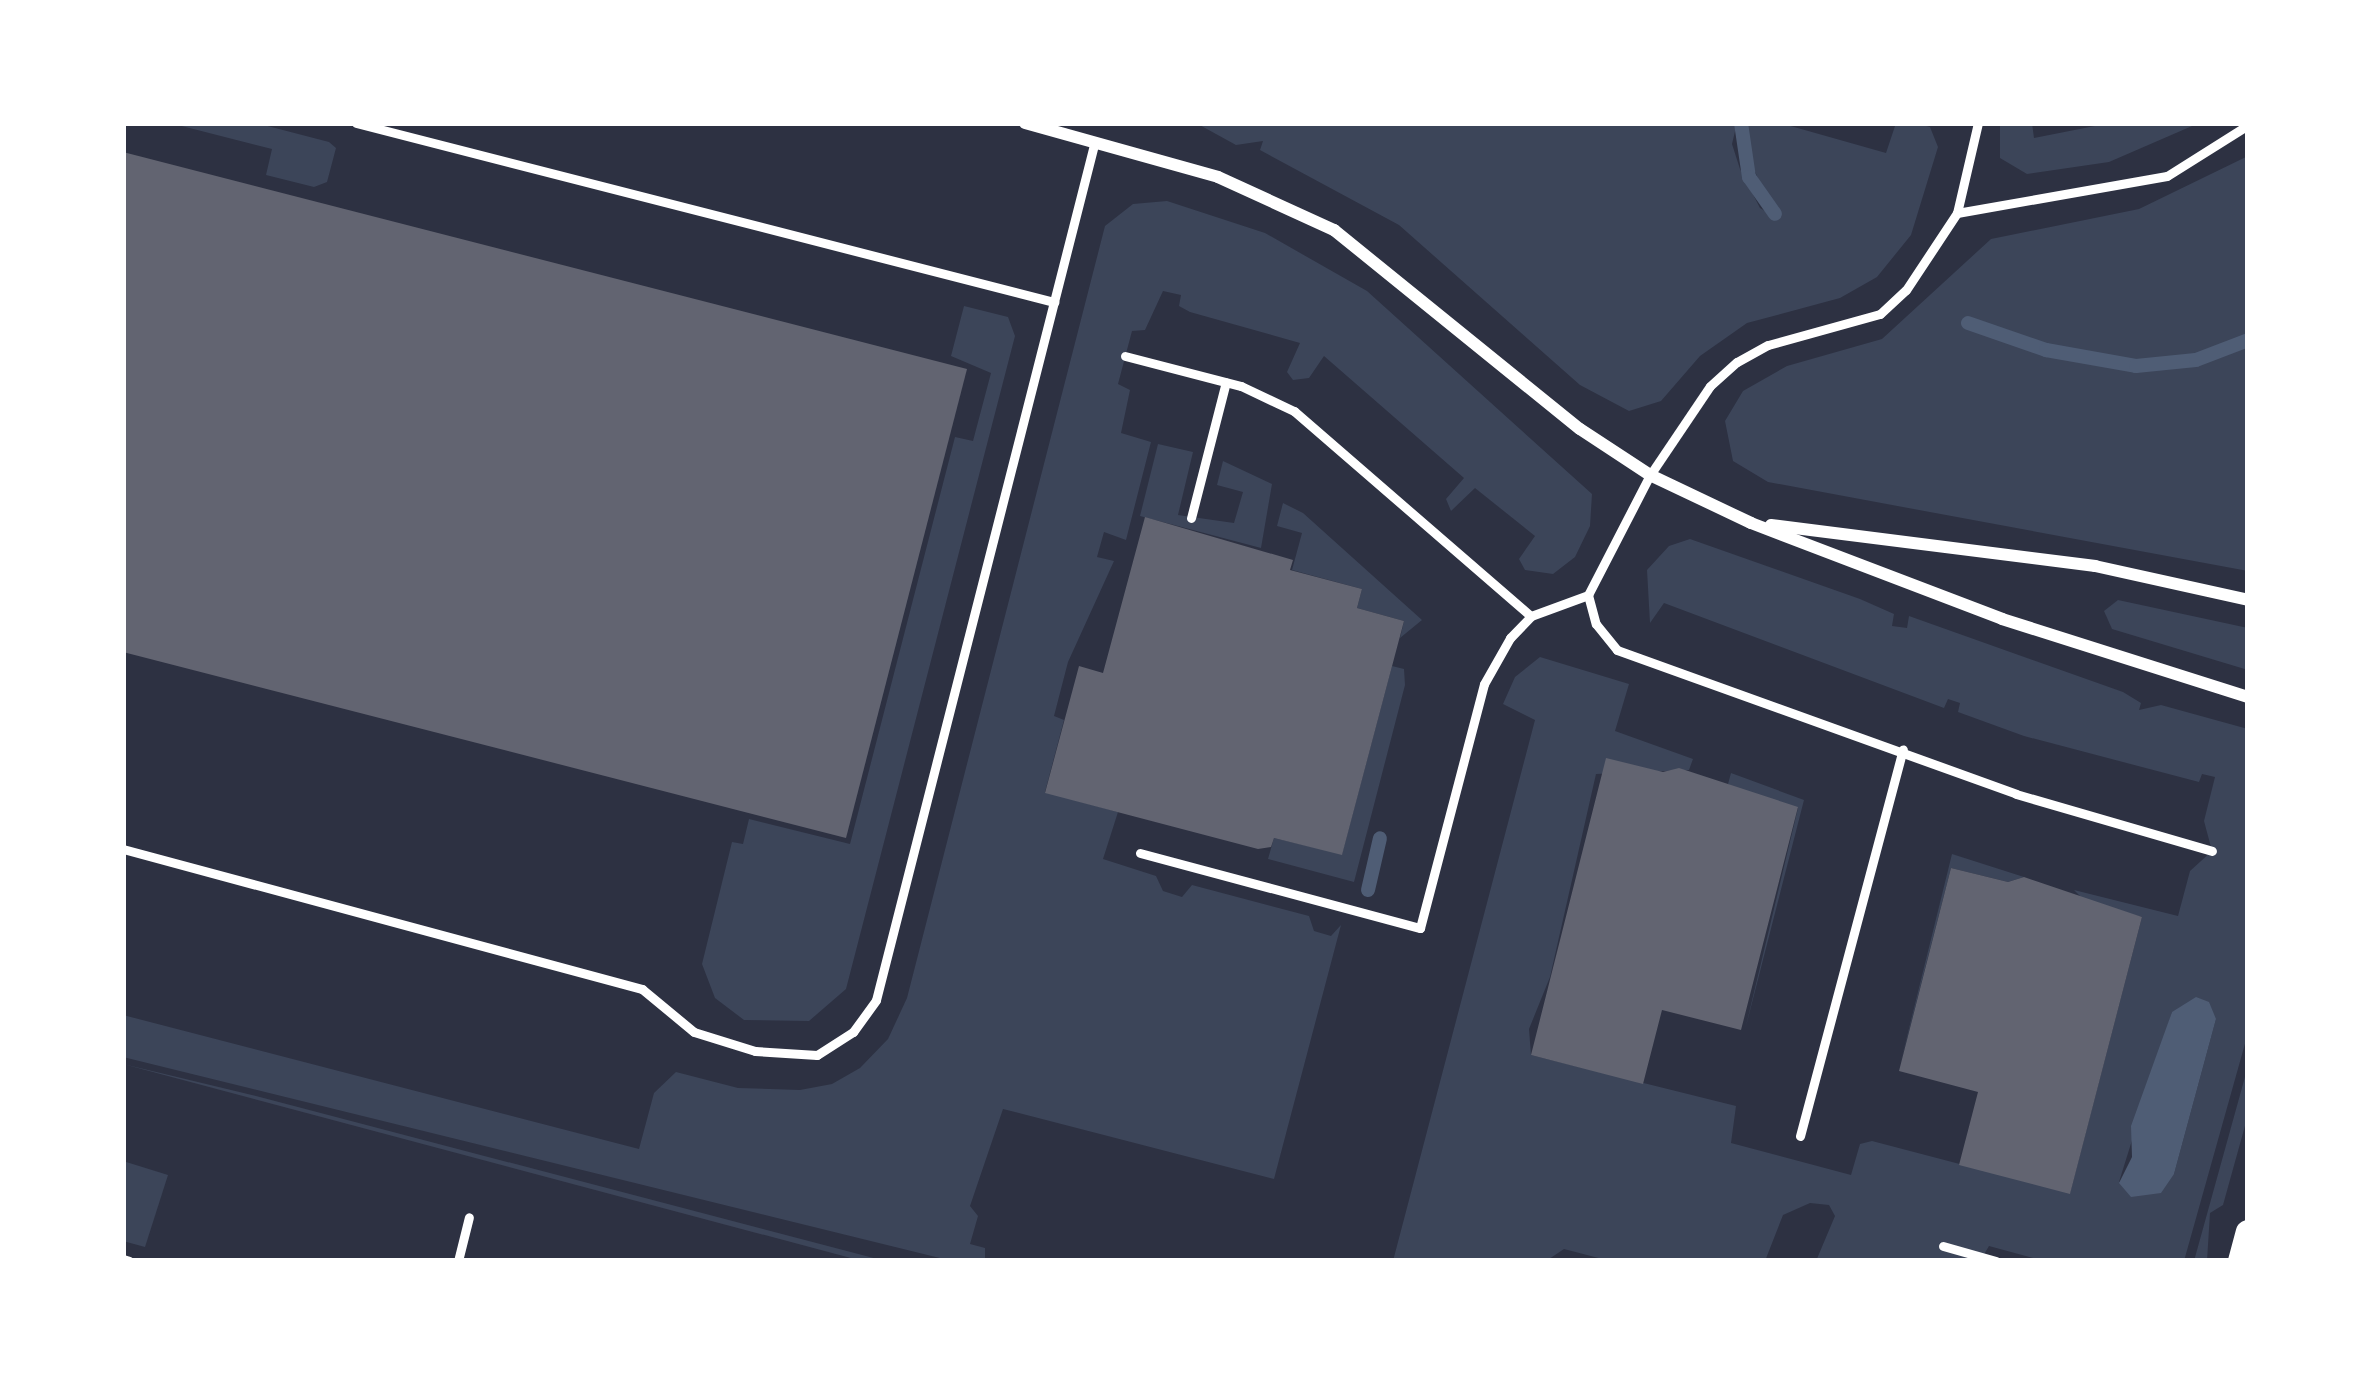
<!DOCTYPE html>
<style>
body{margin:0}
#map{position:relative;width:2371px;height:1384px;overflow:hidden;background:#2d3142;font-family:"Crimson Pro",serif}
div>[style]{position:absolute}
.green>*{inset:0;background:#3c4559}
.water>*{inset:0;background:#4f5d75}
.stream>*{height:14px;margin:-7px;padding:0 7px;transform-origin:7px;border-radius:7px;background:#4f5d75}
.building>*{inset:0;background:#626471}
.service>*{height:9px;margin:-4.5px;padding:0 4.5px;transform-origin:4.5px;border-radius:4.5px;background:#fff}
.minor>*{height:12px;margin:-6px;padding:0 6px;transform-origin:6px;border-radius:6px;background:#fff}
.secondary>*{height:24px;margin:-12px;padding:0 12px;transform-origin:12px;border-radius:12px;background:#fff}
span{translate:-50% -50%;white-space:nowrap;text-align:center;line-height:1.15;-webkit-text-stroke:12px #fff;paint-order:stroke}
.frame{position:absolute;inset:0;border:126px solid #fff;pointer-events:none}
</style>
<div id="map">
<div class="green">
<i style="clip-path:polygon(170px 123px,256px 123px,329px 142px,336px 148px,327px 182px,314px 187px,266px 175px,272px 149px)"></i>
<i style="clip-path:polygon(1196px 123px,1737px 123px,1732px 144px,1740px 169px,1760px 208px,1773px 216px,1750px 159px,1745px 123px,1780px 123px,1886px 153px,1896px 123px,1915px 123px,1930px 127px,1938px 147px,1911px 235px,1877px 277px,1840px 298px,1747px 323px,1700px 356px,1661px 401px,1629px 411px,1580px 385px,1399px 225px,1260px 150px,1263px 141px,1236px 145px)"></i>
<i style="clip-path:polygon(2000px 123px,2032px 123px,2034px 138px,2110px 123px,2199px 123px,2109px 162px,2027px 174px,2000px 158px)"></i>
<i style="clip-path:polygon(2248px 156px,2248px 571px,1768px 482px,1733px 461px,1725px 421px,1743px 391px,1787px 366px,1882px 339px,1991px 239px,2139px 209px)"></i>
<i style="clip-path:polygon(1167px 201px,1265px 233px,1367px 291px,1592px 494px,1590px 526px,1575px 557px,1553px 574px,1525px 570px,1519px 559px,1535px 536px,1475px 488px,1451px 511px,1446px 499px,1464px 478px,1324px 356px,1309px 378px,1293px 380px,1287px 372px,1300px 343px,1190px 312px,1179px 306px,1181px 295px,1163px 291px,1145px 330px,1132px 331px,1118px 384px,1130px 390px,1121px 433px,1151px 442px,1126px 540px,1104px 532px,1097px 557px,1114px 561px,1068px 662px,1054px 716px,1064px 720px,1045px 792px,1118px 812px,1103px 859px,1156px 876px,1163px 891px,1182px 897px,1192px 885px,1309px 916px,1314px 931px,1331px 936px,1341px 925px,1274px 1179px,1003px 1109px,970px 1206px,978px 1216px,970px 1244px,985px 1248px,985px 1261px,952px 1261px,123px 1057px,123px 1015px,639px 1149px,654px 1093px,676px 1072px,738px 1088px,800px 1090px,832px 1084px,860px 1068px,888px 1039px,907px 998px,1105px 226px,1133px 204px)"></i>
<i style="clip-path:polygon(964px 306px,1008px 317px,1015px 336px,846px 989px,809px 1021px,744px 1020px,715px 998px,702px 964px,732px 842px,743px 844px,749px 819px,850px 844px,955px 437px,973px 441px,991px 373px,951px 356px)"></i>
<i style="clip-path:polygon(1158px 444px,1193px 452px,1178px 515px,1234px 523px,1243px 492px,1217px 485px,1223px 461px,1272px 484px,1261px 548px,1140px 516px)"></i>
<i style="clip-path:polygon(1283px 503px,1303px 513px,1422px 620px,1400px 638px,1404px 621px,1357px 608px,1362px 589px,1292px 570px,1302px 533px,1277px 526px)"></i>
<i style="clip-path:polygon(evenodd,1690px 539px,1860px 599px,1894px 614px,1892px 626px,1907px 628px,1909px 616px,2123px 692px,2141px 703px,2139px 710px,2161px 705px,2248px 729px,2248px 1033px,2184px 1261px,2044px 1261px,1989px 1246px,1980px 1261px,1816px 1261px,1835px 1216px,1829px 1205px,1810px 1203px,1783px 1215px,1765px 1261px,1610px 1261px,1564px 1249px,1546px 1261px,1393px 1261px,1535px 720px,1503px 704px,1515px 677px,1540px 657px,1629px 684px,1615px 731px,1693px 759px,1689px 770px,1596px 774px,1550px 977px,1529px 1029px,1531px 1055px,1736px 1106px,1731px 1143px,1851px 1175px,1860px 1144px,1872px 1141px,2070px 1193px,2142px 917px,2087px 903px,2074px 890px,2178px 916px,2190px 871px,2212px 851px,2204px 821px,2215px 777px,2202px 774px,2199px 782px,2024px 736px,1958px 712px,1960px 703px,1948px 699px,1944px 708px,1664px 603px,1650px 623px,1647px 570px,1669px 546px,1690px 539px,2172px 1012px,2216px 1019px,2174px 1174px,2119px 1182px,2172px 1012px)"></i>
<i style="clip-path:polygon(2118px 600px,2248px 628px,2248px 670px,2112px 629px,2104px 611px)"></i>
<i style="clip-path:polygon(1392px 666px,1404px 669px,1405px 685px,1354px 882px,1268px 859px,1274px 838px,1342px 854px)"></i>
<i style="clip-path:polygon(1731px 773px,1804px 800px,1745px 1030px,1798px 808px,1740px 792px,1728px 784px)"></i>
<i style="clip-path:polygon(1952px 854px,2024px 877px,2008px 882px,1951px 868px,1899px 1069px)"></i>
<i style="clip-path:polygon(123px 1064px,256px 1096px,885px 1261px,862px 1261px)"></i>
<i style="clip-path:polygon(2248px 1066px,2248px 1115px,2223px 1205px,2210px 1213px,2207px 1261px,2194px 1261px)"></i>
<i style="clip-path:polygon(123px 1161px,168px 1175px,145px 1247px,123px 1241px)"></i>
</div>
<div class="water">
<i style="clip-path:polygon(2196px 997px,2209px 1002px,2216px 1019px,2174px 1174px,2161px 1193px,2131px 1197px,2119px 1183px,2132px 1157px,2131px 1126px,2172px 1012px)"></i>
</div>
<div class="stream">
<i style="left:1741px;top:123px;width:55px;rotate:81.6deg"></i>
<i style="left:1749px;top:177px;width:45px;rotate:54.9deg"></i>
<i style="left:1968px;top:323px;width:83px;rotate:19.1deg"></i>
<i style="left:2046px;top:350px;width:91px;rotate:10.1deg"></i>
<i style="left:2136px;top:366px;width:60px;rotate:-5.7deg"></i>
<i style="left:2196px;top:360px;width:56px;rotate:-21deg"></i>
<i style="left:1368px;top:890px;width:53px;rotate:-77deg"></i>
</div>
<div class="building">
<i style="clip-path:polygon(123px 152px,967px 369px,846px 838px,123px 652px)"></i>
<i style="clip-path:polygon(1145px 517px,1293px 560px,1290px 570px,1362px 589px,1357px 608px,1404px 621px,1342px 855px,1274px 838px,1271px 847px,1258px 849px,1045px 793px,1079px 666px,1103px 673px)"></i>
<i style="clip-path:polygon(1606px 758px,1663px 772px,1679px 768px,1798px 807px,1741px 1030px,1662px 1010px,1643px 1084px,1531px 1055px)"></i>
<i style="clip-path:polygon(1951px 868px,2008px 882px,2024px 877px,2142px 917px,2070px 1194px,1959px 1165px,1978px 1092px,1899px 1071px)"></i>
</div>
<div class="service">
<i style="left:356px;top:123px;width:721px;rotate:14.38deg"></i>
<i style="left:1957px;top:213px;width:213px;rotate:-10deg"></i>
<i style="left:2167px;top:176px;width:96px;rotate:-32.2deg"></i>
<i style="left:1125px;top:356px;width:120px;rotate:14.5deg"></i>
<i style="left:1241px;top:386px;width:59px;rotate:25.3deg"></i>
<i style="left:1294px;top:411px;width:313px;rotate:40.9deg"></i>
<i style="left:1191px;top:518px;width:140px;rotate:-75.6deg"></i>
<i style="left:1588px;top:595px;width:30px;rotate:75deg"></i>
<i style="left:1596px;top:624px;width:33px;rotate:51deg"></i>
<i style="left:1617px;top:650px;width:424px;rotate:19.8deg"></i>
<i style="left:2016px;top:794px;width:204px;rotate:16.2deg"></i>
<i style="left:123px;top:849px;width:538px;rotate:15.1deg"></i>
<i style="left:642px;top:989px;width:67px;rotate:39.6deg"></i>
<i style="left:694px;top:1032px;width:64px;rotate:17.3deg"></i>
<i style="left:755px;top:1051px;width:62px;rotate:3.7deg"></i>
<i style="left:817px;top:1055px;width:43px;rotate:-32.6deg"></i>
<i style="left:853px;top:1032px;width:39px;rotate:-54deg"></i>
<i style="left:876px;top:1000px;width:886px;rotate:-75.7deg"></i>
<i style="left:1140px;top:853px;width:290px;rotate:15deg"></i>
<i style="left:1420px;top:928px;width:252px;rotate:-75.3deg"></i>
<i style="left:1484px;top:684px;width:53px;rotate:-60.5deg"></i>
<i style="left:1510px;top:638px;width:30px;rotate:-46deg"></i>
<i style="left:1531px;top:616px;width:61px;rotate:-20.2deg"></i>
<i style="left:1588px;top:595px;width:135px;rotate:-62.7deg"></i>
<i style="left:1650px;top:475px;width:107px;rotate:-56deg"></i>
<i style="left:1710px;top:386px;width:36px;rotate:-42deg"></i>
<i style="left:1737px;top:362px;width:35px;rotate:-29deg"></i>
<i style="left:1768px;top:345px;width:116px;rotate:-15.5deg"></i>
<i style="left:1880px;top:314px;width:35px;rotate:-43deg"></i>
<i style="left:1906px;top:290px;width:92px;rotate:-56.5deg"></i>
<i style="left:1957px;top:213px;width:92px;rotate:-76.9deg"></i>
<i style="left:1800px;top:1136px;width:400px;rotate:-75.1deg"></i>
<i style="left:1943px;top:1246px;width:55px;rotate:15.8deg"></i>
<i style="left:123px;top:1259px;width:6px;rotate:18deg"></i>
<i style="left:458px;top:1261px;width:45px;rotate:-76deg"></i>
</div>
<div class="minor">
<i style="left:1025px;top:123px;width:200px;rotate:15.6deg"></i>
<i style="left:1218px;top:177px;width:128px;rotate:24.6deg"></i>
<i style="left:1334px;top:230px;width:316px;rotate:39deg"></i>
<i style="left:1580px;top:429px;width:84px;rotate:33.3deg"></i>
<i style="left:1650px;top:475px;width:112px;rotate:25.4deg"></i>
<i style="left:1751px;top:523px;width:269px;rotate:20.9deg"></i>
<i style="left:2002px;top:619px;width:258px;rotate:17.6deg"></i>
<i style="left:1771px;top:525px;width:327px;rotate:7.2deg"></i>
<i style="left:2095px;top:566px;width:157px;rotate:12.5deg"></i>
</div>
<div class="secondary">
<i style="left:2240px;top:1261px;width:30px;rotate:-75deg"></i>
</div>
<div class="frame"></div>
</div>
